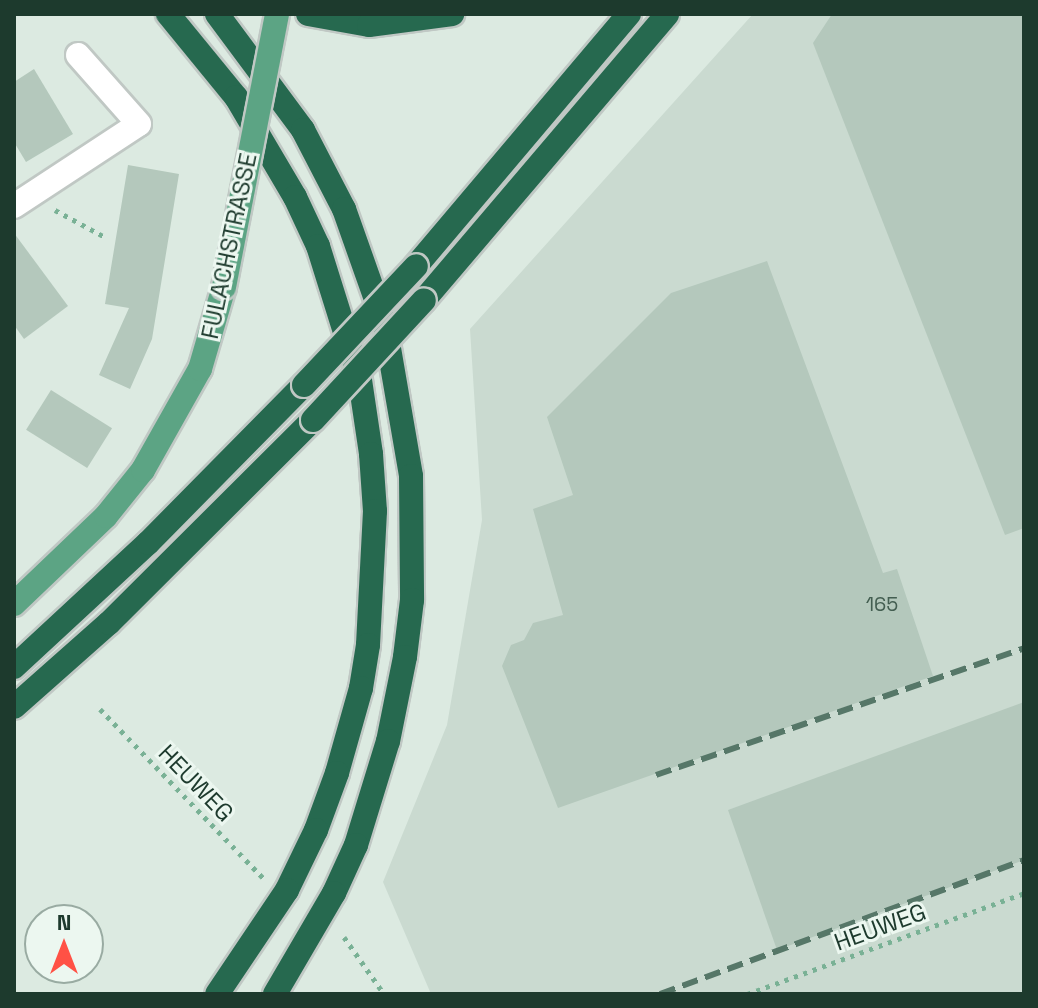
<!DOCTYPE html>
<style>
body{margin:0}
#map{position:relative;width:1038px;height:1008px;overflow:hidden;background:#dceae1;font-family:"Space Grotesk",sans-serif}
div>[style]{position:absolute}
.built>*{inset:0;background:#cadad0}
.building>*{inset:0;background:#b4c8bc;transform-origin:0 0}
.path>*{height:5px;margin-top:-2.5px;transform-origin:0;background:repeating-linear-gradient(90deg,#79b195 0 4px,transparent 0 10px)}
.roads{filter:drop-shadow(2px 0 #c0c8c4) drop-shadow(-2px 0 #c0c8c4) drop-shadow(0 2px #c0c8c4) drop-shadow(0 -2px #c0c8c4)}
.minor>*{height:24px;margin:-12px;padding:0 12px;transform-origin:12px;border-radius:12px;background:#fff}
.major>*{height:24px;margin:-12px;padding:0 12px;transform-origin:12px;border-radius:12px;background:#5ca484}
.highway>*{height:24px;margin:-12px;padding:0 12px;transform-origin:12px;border-radius:12px;background:#26694f}
.rail>*{height:6px;margin-top:-3px;transform-origin:0;background:repeating-linear-gradient(90deg,#567768 0 16px,transparent 0 24px)}
.bridges{filter:drop-shadow(2px 0 #c0c8c4) drop-shadow(-2px 0 #c0c8c4) drop-shadow(0 2px #c0c8c4) drop-shadow(0 -2px #c0c8c4)}
.major-bridge>*{height:24px;margin:-12px;padding:0 12px;transform-origin:12px;border-radius:12px;background:#5ca484}
.highway-bridge>*{height:24px;margin:-12px;padding:0 12px;transform-origin:12px;border-radius:12px;background:#26694f}
span{translate:-50% -50%;white-space:nowrap;text-align:center;line-height:1.15;-webkit-text-stroke:6px #ecf7f0;paint-order:stroke}
.number-label{font-size:20px;color:#435e51}
.number-label span{-webkit-text-stroke-width:0}
.street-label{font-size:24px;color:#1d3a2d}
.frame{position:absolute;inset:0;border:16px solid #1d3a2d;pointer-events:none}
.north{position:absolute;left:24px;top:904px;width:80px;height:80px;box-sizing:border-box;background:#ecf7f0;border:2px solid #99aba2;border-radius:50%;rotate:0deg;font-size:22px;font-weight:700;line-height:32px;text-align:center;color:#1d3a2d}
.north::after{content:'';display:block;margin:auto;width:28px;height:36px;background:#ff5145;clip-path:polygon(50% 0,100% 100%,50% 72%,0 100%)}
</style>
<div id="map">
<div class="built">
<i style="clip-path:polygon(753px 14px,1024px 14px,1024px 994px,431px 994px,383px 882px,447px 725px,482px 520px,470px 329px)"></i>
</div>
<div class="building">
<i style="clip-path:polygon(832px 14px,1024px 14px,1024px 528px,1005px 535px,813px 43px)"></i>
<i style="clip-path:polygon(34px 69px,73px 134px,26px 162px,14px 142px,14px 82px)"></i>
<i style="clip-path:polygon(128px 165px,179px 174px,152px 339px,130px 389px,99px 375px,129px 308px,105px 304px)"></i>
<i style="clip-path:polygon(14px 233px,68px 306px,24px 339px,14px 325px)"></i>
<i style="clip-path:polygon(767px 261px,883px 573px,897px 569px,933px 676px,558px 808px,502px 666px,511px 645px,524px 640px,533px 623px,563px 615px,533px 509px,573px 495px,547px 417px,671px 293px)"></i>
<i style="left:51px;top:390px;width:72px;height:47px;rotate:32deg"></i>
<i style="clip-path:polygon(1024px 702px,1024px 860px,777px 950px,728px 810px)"></i>
</div>
<div class="path">
<i style="left:55px;top:210px;width:55px;rotate:28.4deg"></i>
<i style="left:100px;top:709px;width:235px;rotate:46deg"></i>
<i style="left:344px;top:937px;width:70px;rotate:54.9deg"></i>
<i style="left:747px;top:994px;width:295px;rotate:-20deg"></i>
</div>
<div class="roads">
<div class="minor">
<i style="left:14px;top:206px;width:149px;rotate:-33.3deg"></i>
<i style="left:139px;top:124px;width:92px;rotate:-131.5deg"></i>
</div>
<div class="major">
<i style="left:14px;top:604px;width:127px;rotate:-43.7deg"></i>
<i style="left:106px;top:516px;width:59px;rotate:-51.2deg"></i>
<i style="left:143px;top:470px;width:116px;rotate:-60.6deg"></i>
<i style="left:200px;top:369px;width:85px;rotate:-73.7deg"></i>
</div>
<div class="highway">
<i style="left:168px;top:14px;width:107px;rotate:50.7deg"></i>
<i style="left:236px;top:97px;width:116px;rotate:59.5deg"></i>
<i style="left:295px;top:197px;width:54px;rotate:64.9deg"></i>
<i style="left:318px;top:246px;width:140px;rotate:72.6deg"></i>
<i style="left:360px;top:380px;width:75px;rotate:81.5deg"></i>
<i style="left:371px;top:454px;width:57px;rotate:86deg"></i>
<i style="left:375px;top:511px;width:134px;rotate:93deg"></i>
<i style="left:368px;top:645px;width:44px;rotate:99.2deg"></i>
<i style="left:361px;top:688px;width:88px;rotate:105.8deg"></i>
<i style="left:337px;top:773px;width:61px;rotate:110.2deg"></i>
<i style="left:316px;top:830px;width:67px;rotate:115.8deg"></i>
<i style="left:287px;top:890px;width:125px;rotate:123.9deg"></i>
<i style="left:217px;top:14px;width:144px;rotate:53.4deg"></i>
<i style="left:303px;top:130px;width:89px;rotate:62.6deg"></i>
<i style="left:344px;top:209px;width:123px;rotate:70.5deg"></i>
<i style="left:385px;top:325px;width:153px;rotate:80.2deg"></i>
<i style="left:411px;top:476px;width:124px;rotate:89.5deg"></i>
<i style="left:412px;top:600px;width:57px;rotate:97deg"></i>
<i style="left:405px;top:657px;width:86px;rotate:101.4deg"></i>
<i style="left:388px;top:741px;width:109px;rotate:107.1deg"></i>
<i style="left:356px;top:845px;width:53px;rotate:114.6deg"></i>
<i style="left:334px;top:893px;width:117px;rotate:120.3deg"></i>
<i style="left:308px;top:14px;width:62px;rotate:10.2deg"></i>
<i style="left:369px;top:25px;width:84px;rotate:-7.5deg"></i>
<i style="left:416px;top:266px;width:330px;rotate:-49.8deg"></i>
<i style="left:424px;top:300px;width:375px;rotate:-49.6deg"></i>
<i style="left:14px;top:667px;width:183px;rotate:-42.8deg"></i>
<i style="left:148px;top:543px;width:222px;rotate:-45.4deg"></i>
<i style="left:14px;top:707px;width:127px;rotate:-41.5deg"></i>
<i style="left:109px;top:623px;width:288px;rotate:-44.9deg"></i>
</div>
</div>
<div class="rail">
<i style="left:656px;top:775px;width:389px;rotate:-19deg"></i>
<i style="left:660px;top:994px;width:388px;rotate:-20.2deg"></i>
</div>
<div class="bridges">
<div class="major-bridge">
<i style="left:224px;top:287px;width:278px;rotate:-79deg"></i>
</div>
<div class="highway-bridge">
<i style="left:304px;top:385px;width:163px;rotate:-46.7deg"></i>
<i style="left:313px;top:420px;width:163px;rotate:-47.2deg"></i>
</div>
</div>
<div class="number-label">
<span style="left:882px;top:604px">165</span>
</div>
<div class="street-label">
<span style="left:229px;top:246px;rotate:-78deg">FULACHSTRASSE</span>
<span style="left:196px;top:783px;rotate:46deg">HEUWEG</span>
<span style="left:880px;top:927px;rotate:-20deg">HEUWEG</span>
</div>
<div class="frame"></div>
<div class="north">N</div>
</div>
